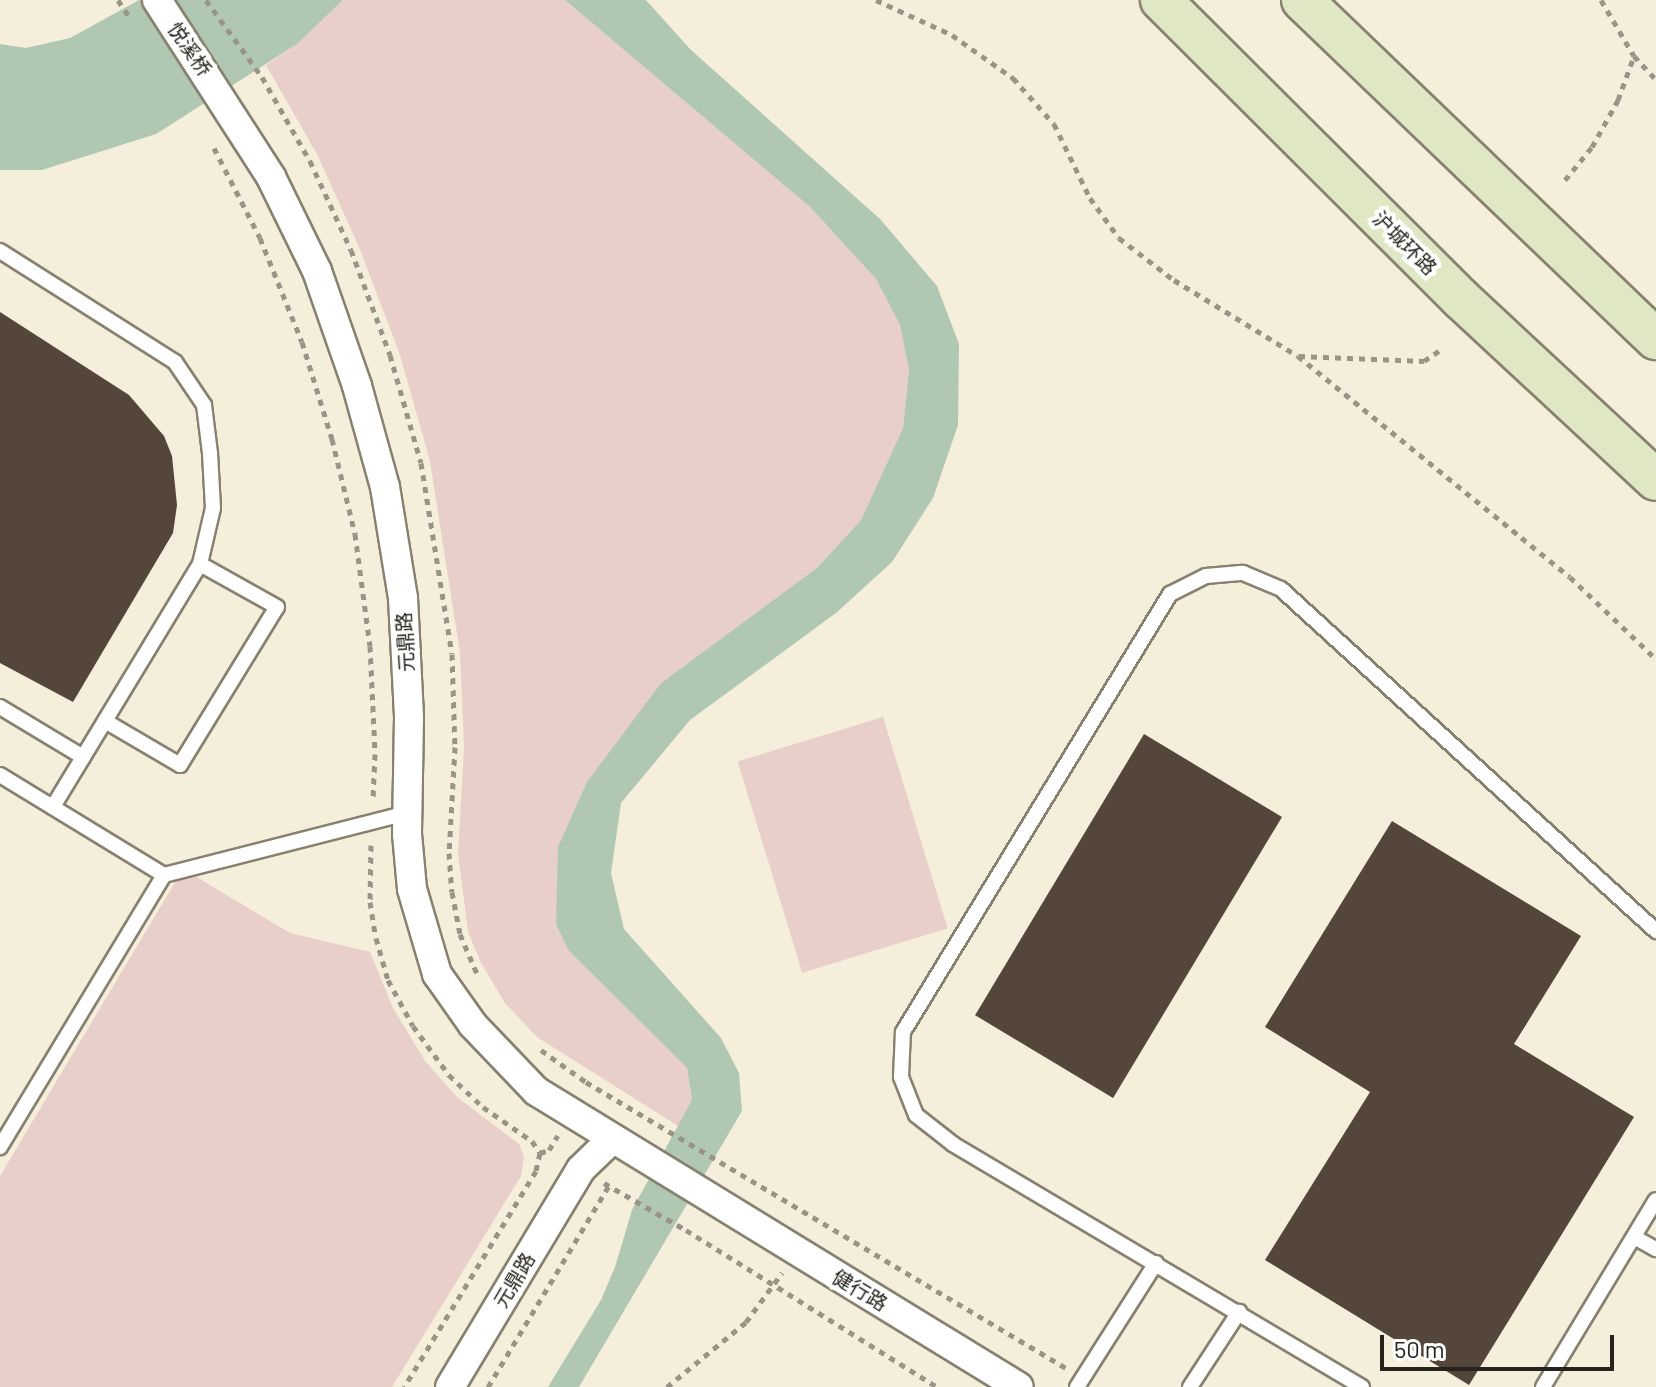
<!DOCTYPE html>
<meta charset="utf-8">
<style>
body{margin:0}
#map{position:relative;width:1656px;height:1387px;overflow:hidden;background:#f5eedb;font-family:Barlow,"Noto Sans SC",sans-serif}
div>[style]{position:absolute}
.green>*{inset:0;background:#e8cfc9;transform-origin:0 0}
.water>*{inset:0;background:#b0c8b2}
.building>*{inset:0;background:#54463a;transform-origin:0 0}
.path>*{height:5px;margin-top:-2.5px;transform-origin:0;background:repeating-linear-gradient(90deg,#9a9487 0 6px,transparent 0 12px)}
.roads{filter:drop-shadow(2px 0 #878170) drop-shadow(-2px 0 #878170) drop-shadow(0 2px #878170) drop-shadow(0 -2px #878170)}
.service>*{height:14px;margin:-7px;padding:0 7px;transform-origin:7px;border-radius:7px;background:#fff}
.minor>*{height:28px;margin:-14px;padding:0 14px;transform-origin:14px;border-radius:14px;background:#fff}
.secondary>*{height:40px;margin:-20px;padding:0 20px;transform-origin:20px;border-radius:20px;background:#e0e7c4}
span{translate:-50% -50%;white-space:nowrap;text-align:center;line-height:1.15;-webkit-text-stroke:8px #fff;paint-order:stroke}
.street-label{font-size:20px;color:#26231c}
.scale{position:absolute;left:1380px;top:1335px;width:234px;height:36px;box-sizing:border-box;border:4px solid #26231c;border-top:0;padding-left:10px;font-size:24px;line-height:28px;white-space:nowrap;color:#26231c;-webkit-text-stroke:6px #fff;paint-order:stroke}
</style>
<div id="map">
<div class="green">
<i style="clip-path:polygon(343px 0,565px 0,810px 207px,876px 279px,900px 325px,909px 370px,903px 428px,861px 520px,818px 567px,661px 683px,569px 951px,687px 1068px,692px 1101px,678px 1126px,537px 1037px,505px 1003px,481px 963px,468px 932px,458px 853px,464px 747px,460px 653px,430px 461px,399px 352px,359px 247px,318px 156px,266px 65px,297px 44px)"></i>
<i style="left:883px;top:717px;width:221px;height:152px;rotate:73deg"></i>
<i style="clip-path:polygon(183px 869px,290px 933px,370px 952px,393px 1008px,425px 1061px,457px 1097px,519px 1144px,524px 1157px,521px 1176px,392px 1387px,0 1387px,0 1176px)"></i>
</div>
<div class="water">
<i style="clip-path:polygon(139px 0,343px 0,297px 44px,156px 134px,42px 170px,0 170px,0 44px,26px 48px,70px 38px)"></i>
<i style="clip-path:polygon(565px 0,646px 0,690px 49px,880px 219px,937px 286px,959px 344px,958px 425px,933px 498px,892px 562px,836px 613px,690px 720px,621px 803px,611px 873px,624px 929px,721px 1038px,739px 1073px,742px 1111px,579px 1387px,548px 1387px,601px 1300px,615px 1267px,632px 1210px,692px 1100px,687px 1068px,569px 951px,556px 924px,558px 847px,587px 782px,661px 683px,818px 567px,861px 520px,903px 428px,909px 370px,900px 325px,876px 279px,810px 207px)"></i>
</div>
<div class="building">
<i style="clip-path:polygon(0 312px,129px 395px,164px 436px,172px 456px,177px 505px,173px 533px,73px 702px,0 663px)"></i>
<i style="left:1144px;top:734px;width:161px;height:328px;rotate:31deg"></i>
<i style="clip-path:polygon(1392px 821px,1581px 936px,1514px 1044px,1634px 1117px,1469px 1385px,1265px 1260px,1370px 1092px,1265px 1027px)"></i>
</div>
<div class="path">
<i style="left:118px;top:0;width:23px;rotate:56deg"></i>
<i style="left:206px;top:0;width:95px;rotate:54deg"></i>
<i style="left:262px;top:77px;width:97px;rotate:60.3deg"></i>
<i style="left:310px;top:161px;width:98px;rotate:65.3deg"></i>
<i style="left:351px;top:250px;width:112px;rotate:69.6deg"></i>
<i style="left:390px;top:355px;width:112px;rotate:74deg"></i>
<i style="left:421px;top:463px;width:193px;rotate:80.8deg"></i>
<i style="left:452px;top:654px;width:93px;rotate:88.2deg"></i>
<i style="left:455px;top:747px;width:106px;rotate:93.2deg"></i>
<i style="left:449px;top:853px;width:39px;rotate:86deg"></i>
<i style="left:452px;top:892px;width:43px;rotate:79.2deg"></i>
<i style="left:460px;top:934px;width:46px;rotate:66.8deg"></i>
<i style="left:876px;top:0;width:84px;rotate:24.7deg"></i>
<i style="left:952px;top:35px;width:75px;rotate:35.2deg"></i>
<i style="left:1013px;top:78px;width:62px;rotate:48.3deg"></i>
<i style="left:1054px;top:124px;width:82px;rotate:64.1deg"></i>
<i style="left:1090px;top:198px;width:49px;rotate:54.1deg"></i>
<i style="left:1119px;top:238px;width:69px;rotate:37.4deg"></i>
<i style="left:1174px;top:280px;width:145px;rotate:31.5deg"></i>
<i style="left:1298px;top:356px;width:350px;rotate:39.1deg"></i>
<i style="left:1570px;top:577px;width:119px;rotate:43.6deg"></i>
<i style="left:1601px;top:0;width:65px;rotate:59.5deg"></i>
<i style="left:1634px;top:56px;width:33px;rotate:47deg"></i>
<i style="left:214px;top:148px;width:101px;rotate:62.9deg"></i>
<i style="left:260px;top:238px;width:112px;rotate:68deg"></i>
<i style="left:302px;top:342px;width:102px;rotate:72.8deg"></i>
<i style="left:332px;top:439px;width:98px;rotate:76.4deg"></i>
<i style="left:355px;top:534px;width:113px;rotate:82.4deg"></i>
<i style="left:370px;top:646px;width:108px;rotate:87.3deg"></i>
<i style="left:375px;top:754px;width:45px;rotate:92.5deg"></i>
<i style="left:1565px;top:180px;width:43px;rotate:-50.7deg"></i>
<i style="left:1592px;top:147px;width:54px;rotate:-61deg"></i>
<i style="left:1618px;top:100px;width:47px;rotate:-70deg"></i>
<i style="left:1299px;top:356px;width:125px;rotate:2.3deg"></i>
<i style="left:1424px;top:361px;width:18px;rotate:-34deg"></i>
<i style="left:371px;top:845px;width:57px;rotate:91deg"></i>
<i style="left:370px;top:902px;width:36px;rotate:81deg"></i>
<i style="left:376px;top:938px;width:44px;rotate:74.1deg"></i>
<i style="left:388px;top:980px;width:52px;rotate:61.5deg"></i>
<i style="left:413px;top:1026px;width:61px;rotate:53.7deg"></i>
<i style="left:449px;top:1075px;width:47px;rotate:43.3deg"></i>
<i style="left:483px;top:1107px;width:60px;rotate:34.8deg"></i>
<i style="left:532px;top:1141px;width:14px;rotate:56deg"></i>
<i style="left:540px;top:1153px;width:18px;rotate:103deg"></i>
<i style="left:536px;top:1171px;width:253px;rotate:121.4deg"></i>
<i style="left:541px;top:1050px;width:55px;rotate:35.4deg"></i>
<i style="left:586px;top:1082px;width:559px;rotate:30.79deg"></i>
<i style="left:540px;top:1153px;width:9px;rotate:-18deg"></i>
<i style="left:549px;top:1150px;width:17px;rotate:-59deg"></i>
<i style="left:604px;top:1183px;width:95px;rotate:29.8deg"></i>
<i style="left:686px;top:1230px;width:296px;rotate:32deg"></i>
<i style="left:488px;top:1387px;width:235px;rotate:-59deg"></i>
<i style="left:667px;top:1387px;width:102px;rotate:-39.4deg"></i>
<i style="left:746px;top:1322px;width:61px;rotate:-53.7deg"></i>
</div>
<div class="roads">
<div class="service">
<i style="left:0;top:251px;width:207px;rotate:32.4deg"></i>
<i style="left:175px;top:362px;width:52px;rotate:56deg"></i>
<i style="left:204px;top:405px;width:48px;rotate:82.9deg"></i>
<i style="left:210px;top:453px;width:55px;rotate:86.9deg"></i>
<i style="left:213px;top:508px;width:57px;rotate:103.1deg"></i>
<i style="left:200px;top:564px;width:284px;rotate:121.2deg"></i>
<i style="left:0;top:707px;width:97px;rotate:31.1deg"></i>
<i style="left:105px;top:721px;width:87px;rotate:30.4deg"></i>
<i style="left:180px;top:765px;width:185px;rotate:-58.5deg"></i>
<i style="left:277px;top:607px;width:88px;rotate:-150.8deg"></i>
<i style="left:0;top:775px;width:192px;rotate:31.4deg"></i>
<i style="left:164px;top:875px;width:318px;rotate:121.1deg"></i>
<i style="left:164px;top:875px;width:252px;rotate:-14.3deg"></i>
<i style="left:1634px;top:1237px;width:25px;rotate:29deg"></i>
<i style="left:1077px;top:1387px;width:147px;rotate:-57.5deg"></i>
<i style="left:1190px;top:1387px;width:90px;rotate:-56.8deg"></i>
<i style="left:1362px;top:1387px;width:476px;rotate:-149.3deg"></i>
<i style="left:953px;top:1144px;width:47px;rotate:-141.9deg"></i>
<i style="left:916px;top:1115px;width:41px;rotate:-111.5deg"></i>
<i style="left:901px;top:1077px;width:45px;rotate:-87.5deg"></i>
<i style="left:903px;top:1032px;width:513px;rotate:-58.63deg"></i>
<i style="left:1170px;top:594px;width:40px;rotate:-26.6deg"></i>
<i style="left:1206px;top:576px;width:37px;rotate:-5deg"></i>
<i style="left:1243px;top:573px;width:41px;rotate:22.8deg"></i>
<i style="left:1281px;top:589px;width:508px;rotate:42.36deg"></i>
<i style="left:1543px;top:1387px;width:218px;rotate:-58.9deg"></i>
</div>
<div class="minor">
<i style="left:157px;top:0;width:211px;rotate:57.2deg"></i>
<i style="left:271px;top:177px;width:105px;rotate:63.9deg"></i>
<i style="left:317px;top:271px;width:122px;rotate:70.8deg"></i>
<i style="left:357px;top:386px;width:105px;rotate:74.5deg"></i>
<i style="left:385px;top:487px;width:112px;rotate:80.8deg"></i>
<i style="left:403px;top:598px;width:120px;rotate:87.1deg"></i>
<i style="left:409px;top:718px;width:116px;rotate:91deg"></i>
<i style="left:407px;top:834px;width:55px;rotate:84.8deg"></i>
<i style="left:412px;top:889px;width:89px;rotate:73.6deg"></i>
<i style="left:437px;top:974px;width:62px;rotate:54.8deg"></i>
<i style="left:473px;top:1025px;width:91px;rotate:46.3deg"></i>
<i style="left:536px;top:1091px;width:566px;rotate:31.5deg"></i>
<i style="left:450px;top:1387px;width:254px;rotate:-59deg"></i>
<i style="left:581px;top:1169px;width:43px;rotate:-44.1deg"></i>
</div>
<div class="secondary">
<i style="left:1161px;top:0;width:422px;rotate:44.9deg"></i>
<i style="left:1460px;top:298px;width:267px;rotate:42.9deg"></i>
<i style="left:1302px;top:0;width:490px;rotate:43.8deg"></i>
</div>
</div>
<div class="street-label">
<span style="left:190px;top:49px;rotate:56deg">悦溪桥</span>
<span style="left:1405px;top:243px;rotate:45deg">沪城环路</span>
<span style="left:405px;top:642px;rotate:-93deg">元鼎路</span>
<span style="left:514px;top:1280px;rotate:-59deg">元鼎路</span>
<span style="left:860px;top:1290px;rotate:31deg">健行路</span>
</div>
<div class="scale">50 m</div>
</div>
